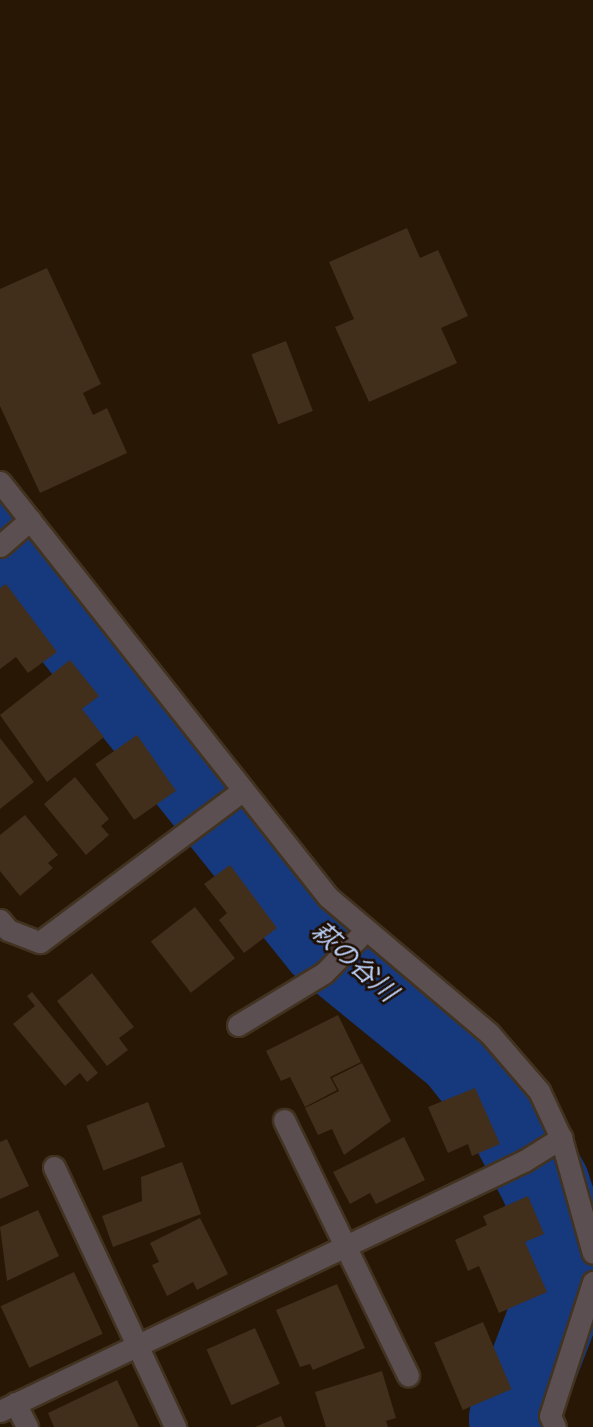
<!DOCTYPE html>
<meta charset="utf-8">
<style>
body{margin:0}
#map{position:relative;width:593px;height:1427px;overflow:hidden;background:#271704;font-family:Cabin,"Noto Sans JP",sans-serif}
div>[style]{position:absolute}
.river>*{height:89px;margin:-44.5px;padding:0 44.5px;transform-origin:44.5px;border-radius:44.5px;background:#16387c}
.building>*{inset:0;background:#412f1c;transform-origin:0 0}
.roads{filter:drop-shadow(2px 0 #423321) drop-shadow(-2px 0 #423321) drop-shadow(0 2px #423321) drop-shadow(0 -2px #423321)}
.street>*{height:21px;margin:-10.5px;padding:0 10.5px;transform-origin:10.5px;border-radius:10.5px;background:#5c4f51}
span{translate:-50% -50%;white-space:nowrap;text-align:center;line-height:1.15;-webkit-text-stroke:5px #1d0d00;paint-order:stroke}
.water-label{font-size:26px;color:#bad0f9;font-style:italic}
</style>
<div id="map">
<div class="river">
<i style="left:0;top:538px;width:518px;rotate:51.27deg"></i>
<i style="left:324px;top:942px;width:176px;rotate:39.2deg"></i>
<i style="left:460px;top:1053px;width:74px;rotate:51.6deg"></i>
<i style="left:506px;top:1111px;width:84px;rotate:62.2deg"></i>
<i style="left:545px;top:1185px;width:66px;rotate:71.6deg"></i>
<i style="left:566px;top:1248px;width:39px;rotate:94deg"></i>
<i style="left:563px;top:1287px;width:140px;rotate:110.9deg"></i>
<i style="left:513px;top:1418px;width:10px;rotate:61deg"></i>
</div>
<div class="building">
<i style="clip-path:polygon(407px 228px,420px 258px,438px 250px,468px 316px,441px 328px,457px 363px,369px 402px,335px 327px,354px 319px,329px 262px)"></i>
<i style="clip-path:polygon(47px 268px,101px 384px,83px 393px,93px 415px,107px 408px,127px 453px,40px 493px,0 406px,0 289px)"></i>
<i style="left:286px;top:341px;width:75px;height:37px;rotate:69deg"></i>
<i style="clip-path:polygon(6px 584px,57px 652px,28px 673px,16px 657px,0 669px,0 588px)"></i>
<i style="clip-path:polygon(70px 660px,99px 696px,82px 709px,104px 737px,47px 782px,0 715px)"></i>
<i style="left:137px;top:735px;width:68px;height:51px;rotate:55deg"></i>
<i style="clip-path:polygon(0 738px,34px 782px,0 809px)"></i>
<i style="clip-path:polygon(75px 777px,109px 819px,101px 826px,109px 835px,86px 855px,44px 804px)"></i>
<i style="clip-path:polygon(25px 815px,58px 855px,48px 863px,53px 868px,20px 896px,0 871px,0 835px)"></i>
<i style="clip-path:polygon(230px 865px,277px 928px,244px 953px,219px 920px,227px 913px,204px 884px)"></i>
<i style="left:195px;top:907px;width:65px;height:56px;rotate:52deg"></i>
<i style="clip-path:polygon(92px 973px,134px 1027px,119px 1038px,128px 1050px,107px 1066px,57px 1001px)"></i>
<i style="clip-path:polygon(32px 992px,98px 1073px,87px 1082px,80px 1073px,65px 1086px,13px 1024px,35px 1006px,27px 996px)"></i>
<i style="clip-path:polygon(338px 1015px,361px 1062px,330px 1077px,337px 1090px,305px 1107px,290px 1077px,281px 1081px,266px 1051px)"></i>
<i style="clip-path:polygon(362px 1063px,391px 1121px,344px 1155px,332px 1129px,318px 1135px,305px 1108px,339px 1091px,332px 1078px)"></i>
<i style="clip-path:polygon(475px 1088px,500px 1144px,472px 1156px,468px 1144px,448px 1153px,428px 1107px)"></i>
<i style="left:148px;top:1102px;width:48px;height:66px;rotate:69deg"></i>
<i style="clip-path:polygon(404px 1137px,425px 1180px,376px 1204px,370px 1193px,350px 1204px,333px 1172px)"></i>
<i style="clip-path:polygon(7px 1139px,29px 1186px,0 1199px,0 1142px)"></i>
<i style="clip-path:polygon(182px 1162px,201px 1214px,113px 1247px,102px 1216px,142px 1201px,141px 1177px)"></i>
<i style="clip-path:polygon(528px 1196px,544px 1234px,525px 1242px,547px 1292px,499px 1313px,479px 1266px,468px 1271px,455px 1240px,487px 1225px,483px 1216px)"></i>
<i style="clip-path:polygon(38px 1210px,59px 1256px,7px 1281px,0 1227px)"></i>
<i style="clip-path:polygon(200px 1218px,228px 1274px,197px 1290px,193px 1282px,167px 1296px,152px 1265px,159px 1262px,150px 1243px)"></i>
<i style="left:74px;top:1272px;width:68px;height:81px;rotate:65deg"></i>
<i style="clip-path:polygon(337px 1284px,365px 1348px,313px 1370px,310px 1364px,300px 1367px,276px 1310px)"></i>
<i style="left:483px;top:1322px;width:73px;height:53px;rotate:67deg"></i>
<i style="left:255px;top:1328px;width:61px;height:53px;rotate:66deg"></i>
<i style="clip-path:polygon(382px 1371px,396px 1418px,386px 1421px,388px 1427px,326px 1427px,315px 1392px)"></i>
<i style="clip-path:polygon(117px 1380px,139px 1427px,54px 1427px,48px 1413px)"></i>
<i style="clip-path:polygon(281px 1416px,285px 1427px,255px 1427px)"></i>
</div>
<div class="roads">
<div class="street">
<i style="left:0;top:482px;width:529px;rotate:51.68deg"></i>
<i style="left:328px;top:897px;width:211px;rotate:40.2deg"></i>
<i style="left:489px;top:1033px;width:77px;rotate:49.2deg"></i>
<i style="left:539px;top:1091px;width:52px;rotate:64.9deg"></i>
<i style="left:561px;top:1138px;width:119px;rotate:74.5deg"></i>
<i style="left:0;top:546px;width:40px;rotate:-41deg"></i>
<i style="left:0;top:920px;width:13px;rotate:51deg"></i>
<i style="left:8px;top:930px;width:34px;rotate:21deg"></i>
<i style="left:40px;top:942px;width:254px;rotate:-36.8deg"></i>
<i style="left:238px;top:1025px;width:100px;rotate:-31.2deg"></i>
<i style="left:324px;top:973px;width:59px;rotate:-45.7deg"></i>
<i style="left:284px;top:1120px;width:284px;rotate:64.1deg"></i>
<i style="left:54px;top:1167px;width:287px;rotate:65deg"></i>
<i style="left:15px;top:1403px;width:27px;rotate:63deg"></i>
<i style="left:0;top:1411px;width:581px;rotate:-25.51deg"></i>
<i style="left:524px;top:1161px;width:44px;rotate:-31.9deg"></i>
<i style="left:555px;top:1427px;width:12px;rotate:-114deg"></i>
<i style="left:550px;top:1416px;width:141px;rotate:-72.2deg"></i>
</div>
</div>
<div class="water-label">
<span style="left:354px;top:962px;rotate:42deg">萩の谷川</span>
</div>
</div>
